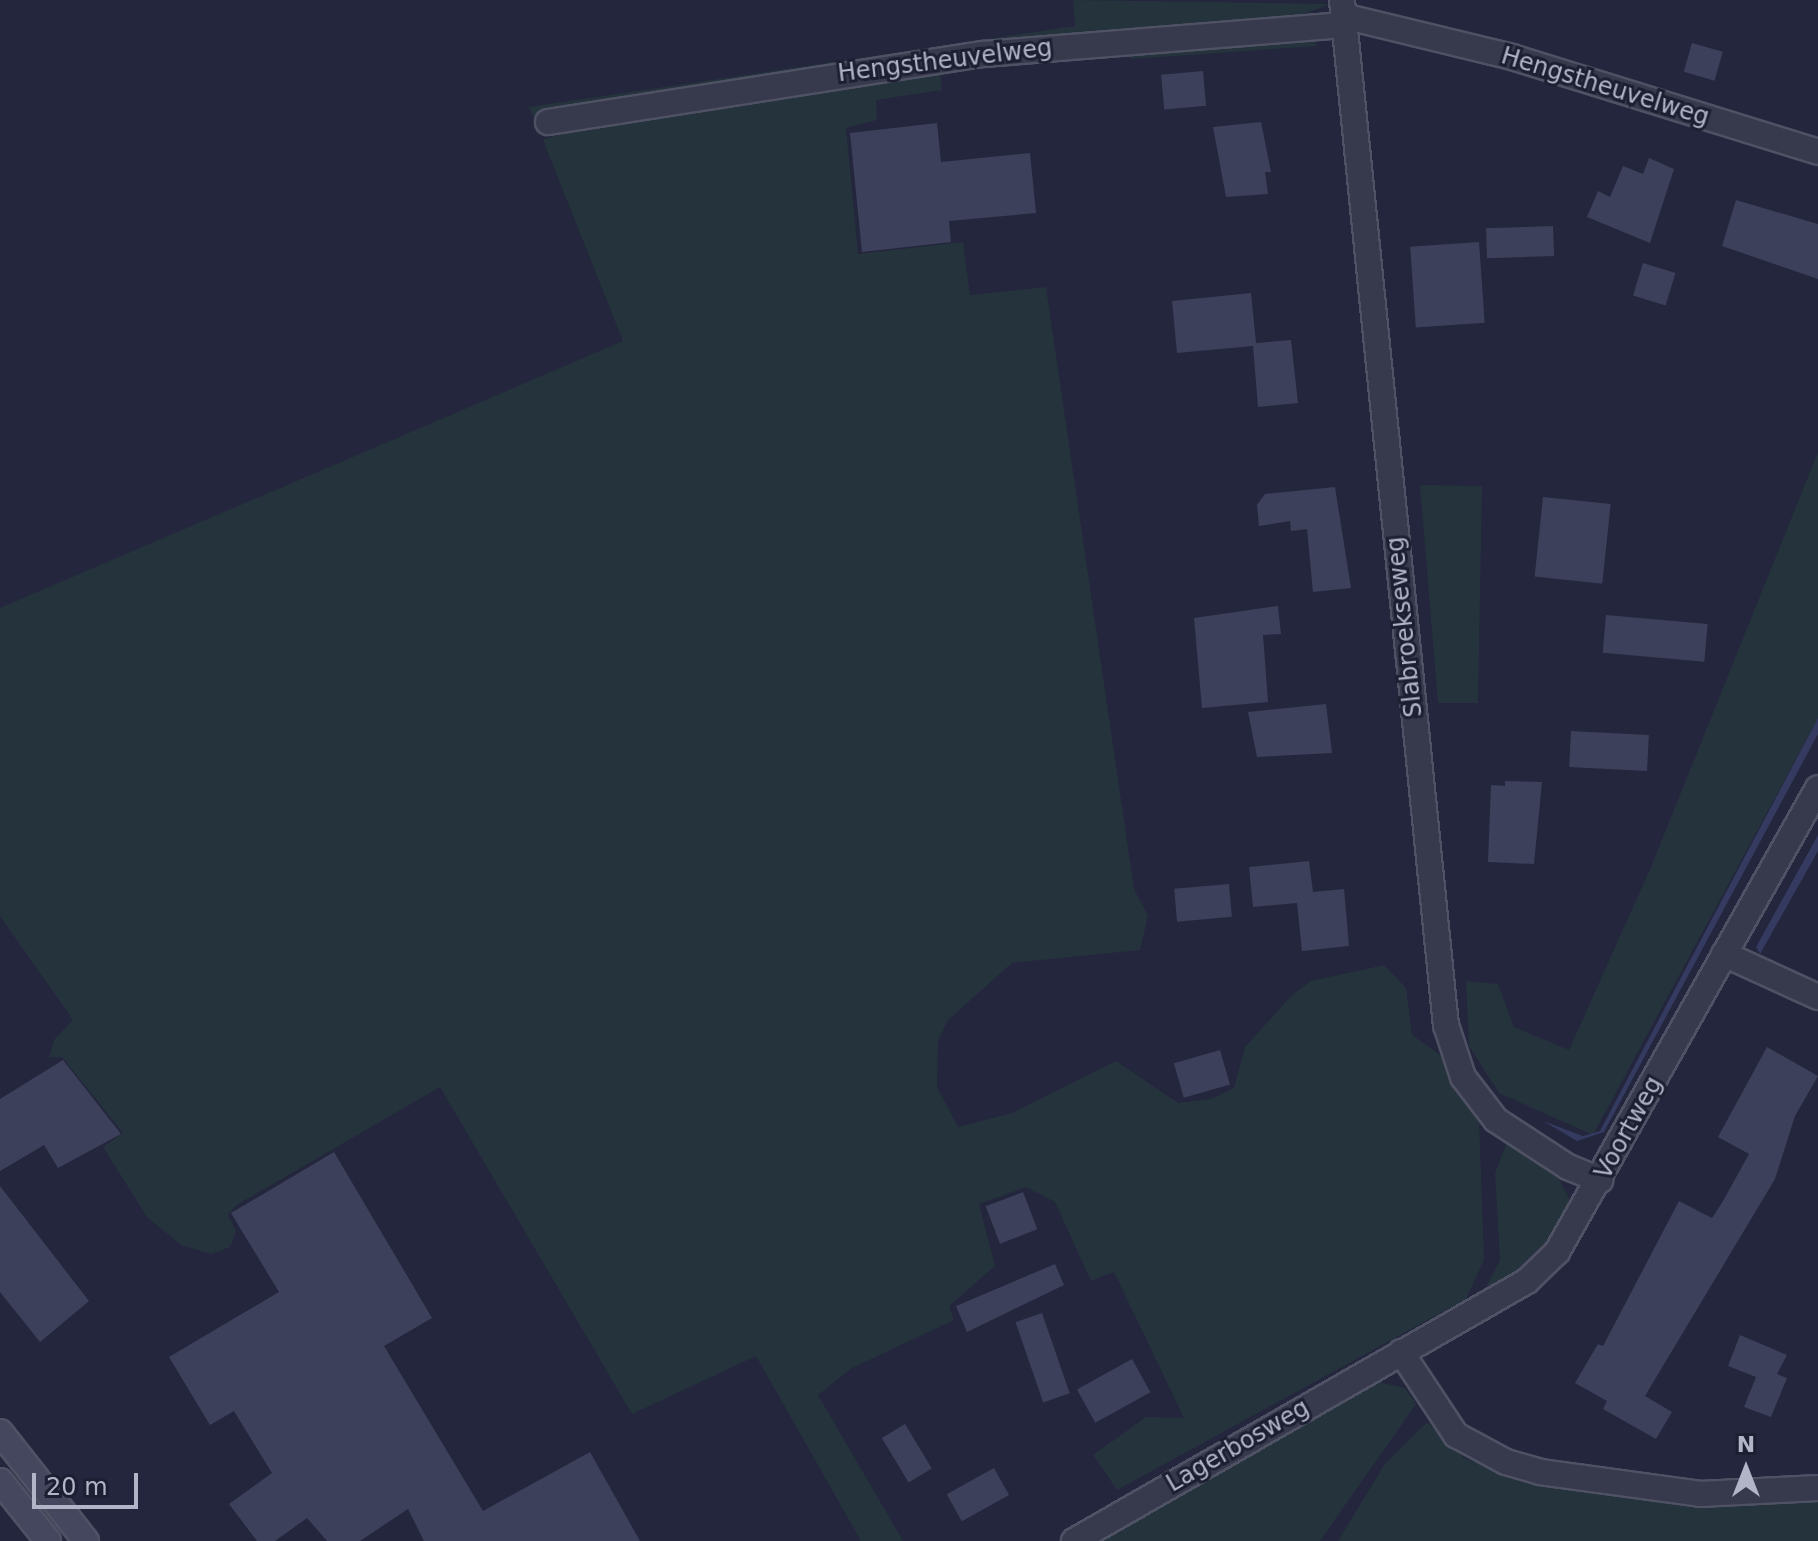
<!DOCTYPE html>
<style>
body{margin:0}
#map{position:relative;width:1818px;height:1541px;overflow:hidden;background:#23263c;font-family:"DejaVu Sans",sans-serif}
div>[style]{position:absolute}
.green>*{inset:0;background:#25333d}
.water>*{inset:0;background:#353a61}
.building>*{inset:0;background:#3d405a;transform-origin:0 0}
.roads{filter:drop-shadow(2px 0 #4f5164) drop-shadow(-2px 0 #4f5164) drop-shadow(0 2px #4f5164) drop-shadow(0 -2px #4f5164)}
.street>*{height:24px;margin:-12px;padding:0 12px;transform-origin:12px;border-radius:12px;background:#37394c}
.secondary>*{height:24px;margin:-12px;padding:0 12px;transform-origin:12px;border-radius:12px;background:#45475f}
span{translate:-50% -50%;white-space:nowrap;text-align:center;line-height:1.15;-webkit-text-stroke:6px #1c1f31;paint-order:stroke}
.street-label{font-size:24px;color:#b2b4c8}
.north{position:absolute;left:1706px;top:1429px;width:80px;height:80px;-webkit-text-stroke:6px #1c1f31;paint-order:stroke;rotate:0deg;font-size:22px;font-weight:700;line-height:32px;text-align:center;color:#b2b4c8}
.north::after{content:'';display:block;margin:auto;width:28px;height:36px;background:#b2b4c8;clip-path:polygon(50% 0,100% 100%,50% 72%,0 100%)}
.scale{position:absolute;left:32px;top:1473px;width:106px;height:36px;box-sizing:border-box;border:4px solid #b2b4c8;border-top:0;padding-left:10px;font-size:24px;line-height:28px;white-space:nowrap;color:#b2b4c8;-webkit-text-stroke:6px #1c1f31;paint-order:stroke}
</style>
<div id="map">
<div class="green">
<i style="clip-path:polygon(1073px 0,1330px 4px,1299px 16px,993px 45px,533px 116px,529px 107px,1075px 26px)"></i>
<i style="clip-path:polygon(1304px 35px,1318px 46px,1131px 59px,1130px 49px)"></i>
<i style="clip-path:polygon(940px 65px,942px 90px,876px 100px,877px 120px,846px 128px,858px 254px,963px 242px,970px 295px,1046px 287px,1134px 889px,1148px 916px,1140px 950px,1012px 963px,948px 1020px,938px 1041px,937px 1087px,958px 1127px,1012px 1113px,1116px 1061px,1178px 1103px,1211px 1099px,1234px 1088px,1245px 1047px,1292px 995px,1311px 981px,1384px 965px,1406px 988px,1412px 1035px,1439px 1054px,1479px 1119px,1484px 1260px,1466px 1299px,1117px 1490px,1093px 1455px,1146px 1417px,1184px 1418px,1114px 1272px,1091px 1281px,1055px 1202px,1026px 1187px,979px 1204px,995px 1266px,949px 1306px,954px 1320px,852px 1368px,818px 1395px,903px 1541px,861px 1541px,756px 1356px,632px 1414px,440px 1087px,235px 1206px,228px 1215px,236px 1231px,230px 1247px,211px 1254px,181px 1245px,147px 1217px,103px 1147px,123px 1133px,62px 1057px,49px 1057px,54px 1040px,73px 1020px,0 916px,0 608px,623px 341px,543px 140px,575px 129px)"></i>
<i style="clip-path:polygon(1818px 452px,1818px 718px,1593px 1135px,1499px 1093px,1469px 1046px,1466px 981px,1498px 984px,1514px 1027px,1569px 1050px,1651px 867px)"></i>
<i style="clip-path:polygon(1420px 485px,1482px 486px,1478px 703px,1438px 703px)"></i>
<i style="clip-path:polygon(1507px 1142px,1553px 1168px,1571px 1202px,1561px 1227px,1511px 1276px,1484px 1291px,1500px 1260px,1495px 1173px)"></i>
<i style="clip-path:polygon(1378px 1382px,1405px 1388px,1416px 1404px,1320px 1541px,1096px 1541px)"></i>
<i style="clip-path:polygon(1427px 1422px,1464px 1458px,1534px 1484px,1691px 1507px,1818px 1501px,1818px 1541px,1338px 1541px,1384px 1465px)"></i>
</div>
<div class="water">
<i style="clip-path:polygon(1818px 718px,1818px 734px,1604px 1132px,1577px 1141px,1543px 1121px,1583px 1136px,1600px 1131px)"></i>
<i style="clip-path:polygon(1818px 835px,1818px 851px,1760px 954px,1756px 947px)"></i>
</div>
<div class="building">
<i style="left:1692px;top:43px;width:32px;height:30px;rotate:16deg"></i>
<i style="left:1203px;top:71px;width:35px;height:42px;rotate:85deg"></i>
<i style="clip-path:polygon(1261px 122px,1271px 172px,1265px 172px,1268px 194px,1226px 197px,1213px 127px)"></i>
<i style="clip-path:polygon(937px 123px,941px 162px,1030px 153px,1036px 213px,949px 221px,951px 242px,862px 252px,850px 133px)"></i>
<i style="clip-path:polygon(1649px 158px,1674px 169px,1650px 243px,1587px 217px,1598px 191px,1610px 197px,1623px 166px,1643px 174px)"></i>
<i style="clip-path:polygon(1736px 200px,1818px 224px,1818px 279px,1722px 246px)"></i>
<i style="left:1553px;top:226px;width:30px;height:67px;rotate:88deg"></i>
<i style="left:1479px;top:242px;width:81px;height:69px;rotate:86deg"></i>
<i style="left:1643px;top:263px;width:34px;height:34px;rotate:17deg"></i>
<i style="clip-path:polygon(1251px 293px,1256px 343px,1291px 340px,1298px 403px,1258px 407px,1253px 346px,1177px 353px,1172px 301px)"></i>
<i style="clip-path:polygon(1335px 487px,1351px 588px,1313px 592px,1307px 529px,1291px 531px,1290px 521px,1259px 526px,1257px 505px,1265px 494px)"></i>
<i style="left:1543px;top:497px;width:68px;height:80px;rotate:6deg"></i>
<i style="clip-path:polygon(1278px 606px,1281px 634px,1263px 635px,1268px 702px,1202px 708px,1194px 618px)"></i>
<i style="left:1606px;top:615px;width:102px;height:38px;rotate:5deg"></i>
<i style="clip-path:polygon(1326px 704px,1332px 753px,1257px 757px,1248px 712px)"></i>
<i style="left:1571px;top:731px;width:78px;height:36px;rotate:3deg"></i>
<i style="clip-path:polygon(1505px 781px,1542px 782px,1534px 864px,1488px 862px,1491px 785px,1505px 786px)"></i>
<i style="clip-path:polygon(1309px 861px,1313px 892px,1344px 889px,1349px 946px,1302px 951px,1297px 903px,1253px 907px,1249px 867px)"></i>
<i style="left:1229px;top:884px;width:33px;height:55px;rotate:85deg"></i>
<i style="clip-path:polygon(1767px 1047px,1818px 1076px,1795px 1116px,1775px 1179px,1645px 1396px,1672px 1412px,1656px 1439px,1603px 1409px,1607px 1401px,1575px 1383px,1598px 1344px,1603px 1346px,1679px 1201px,1712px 1218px,1723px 1201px,1749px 1154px,1718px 1137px)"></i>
<i style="left:1220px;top:1050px;width:36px;height:48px;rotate:74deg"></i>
<i style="clip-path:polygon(63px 1060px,121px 1134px,58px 1168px,44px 1145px,0 1171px,0 1099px)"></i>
<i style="clip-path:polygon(334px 1152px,432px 1318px,384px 1346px,483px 1511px,590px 1452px,640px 1541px,424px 1541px,408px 1509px,360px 1541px,327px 1541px,307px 1518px,275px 1541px,257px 1541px,229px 1504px,272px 1473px,234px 1411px,210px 1425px,169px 1357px,279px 1292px,231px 1213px)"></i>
<i style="clip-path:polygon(0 1186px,89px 1301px,40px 1342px,0 1292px)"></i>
<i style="left:1023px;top:1192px;width:40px;height:40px;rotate:69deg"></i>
<i style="clip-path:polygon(1055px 1264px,1064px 1285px,967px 1332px,956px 1306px)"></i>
<i style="left:1042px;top:1313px;width:85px;height:28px;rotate:71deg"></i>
<i style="clip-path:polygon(1740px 1335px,1787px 1355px,1777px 1374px,1787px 1378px,1771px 1417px,1744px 1407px,1756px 1377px,1728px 1366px)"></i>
<i style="left:1132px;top:1359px;width:38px;height:63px;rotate:61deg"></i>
<i style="left:905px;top:1424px;width:52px;height:27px;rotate:59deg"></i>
<i style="left:994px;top:1468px;width:31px;height:54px;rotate:61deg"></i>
</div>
<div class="roads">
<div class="street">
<i style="left:1342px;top:0;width:1030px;rotate:84.21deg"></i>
<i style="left:1446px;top:1025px;width:55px;rotate:71.9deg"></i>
<i style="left:1463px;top:1077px;width:54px;rotate:52.5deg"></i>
<i style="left:1496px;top:1120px;width:86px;rotate:33.1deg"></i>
<i style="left:1568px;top:1167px;width:35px;rotate:22deg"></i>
<i style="left:1343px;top:16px;width:174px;rotate:13.6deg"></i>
<i style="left:1512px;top:57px;width:320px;rotate:17.2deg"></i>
<i style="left:548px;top:122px;width:441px;rotate:-8.9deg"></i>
<i style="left:984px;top:54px;width:361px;rotate:-4.6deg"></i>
<i style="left:1724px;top:954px;width:103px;rotate:24.6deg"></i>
<i style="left:1401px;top:1352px;width:100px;rotate:56.5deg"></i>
<i style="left:1456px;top:1435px;width:57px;rotate:28.4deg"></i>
<i style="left:1506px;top:1462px;width:35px;rotate:16deg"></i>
<i style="left:1540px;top:1472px;width:162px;rotate:7.8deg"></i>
<i style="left:1700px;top:1494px;width:118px;rotate:-2.9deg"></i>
<i style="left:1074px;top:1541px;width:522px;rotate:-29.85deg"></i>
<i style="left:1527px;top:1281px;width:42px;rotate:-44deg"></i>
<i style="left:1557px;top:1252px;width:532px;rotate:-60.64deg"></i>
</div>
<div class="secondary">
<i style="left:0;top:1432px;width:139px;rotate:51.7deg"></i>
<i style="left:0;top:1481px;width:77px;rotate:51.3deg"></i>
</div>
</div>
<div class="street-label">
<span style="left:945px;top:61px;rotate:-7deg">Hengstheuvelweg</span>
<span style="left:1605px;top:87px;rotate:17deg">Hengstheuvelweg</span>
<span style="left:1405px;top:627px;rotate:-96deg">Slabroekseweg</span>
<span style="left:1629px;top:1128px;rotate:-61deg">Voortweg</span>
<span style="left:1238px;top:1446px;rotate:-30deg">Lagerbosweg</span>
</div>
<div class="north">N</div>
<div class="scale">20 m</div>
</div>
